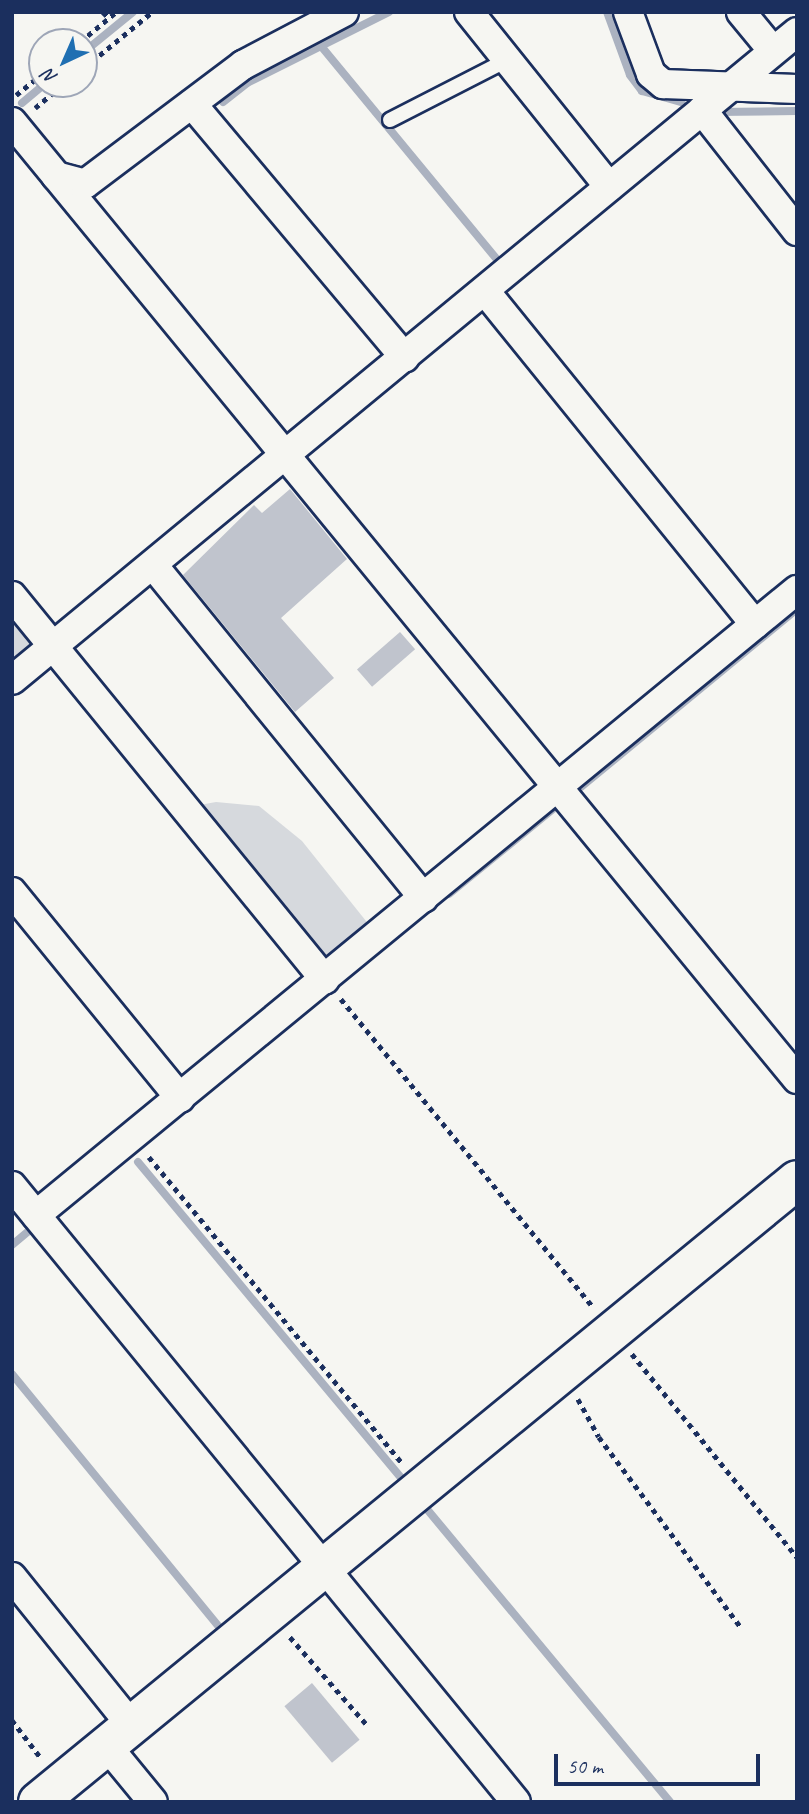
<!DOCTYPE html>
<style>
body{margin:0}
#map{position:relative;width:809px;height:1814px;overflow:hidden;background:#f6f6f2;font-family:Caveat,sans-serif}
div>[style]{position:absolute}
.green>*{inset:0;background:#d6d9dd}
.stream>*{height:8px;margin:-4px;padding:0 4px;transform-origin:4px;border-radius:4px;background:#abb2c0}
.building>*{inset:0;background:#c0c4cd;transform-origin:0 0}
.path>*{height:4.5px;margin-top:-2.25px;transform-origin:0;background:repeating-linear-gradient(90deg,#1b2f5e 0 5px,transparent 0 10px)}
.roads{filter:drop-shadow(2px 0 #1b2f5e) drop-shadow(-2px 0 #1b2f5e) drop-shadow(0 2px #1b2f5e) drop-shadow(0 -2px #1b2f5e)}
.lane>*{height:14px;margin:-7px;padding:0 7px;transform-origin:7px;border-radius:7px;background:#f6f6f2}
.street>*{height:28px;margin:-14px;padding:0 14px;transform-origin:14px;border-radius:14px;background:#f6f6f2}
.secondary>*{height:38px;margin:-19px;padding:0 19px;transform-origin:19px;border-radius:19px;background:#f6f6f2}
span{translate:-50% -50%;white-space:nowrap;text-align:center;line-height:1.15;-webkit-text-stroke:7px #f6f6f2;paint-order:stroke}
.frame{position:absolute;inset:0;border:14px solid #1b2f5e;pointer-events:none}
.north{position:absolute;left:28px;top:28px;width:70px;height:70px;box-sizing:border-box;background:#f6f6f2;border:2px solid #9ea6b7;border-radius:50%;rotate:224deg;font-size:19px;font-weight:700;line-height:28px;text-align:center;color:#1b2f5e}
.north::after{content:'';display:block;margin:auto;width:24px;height:32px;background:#1f6fb2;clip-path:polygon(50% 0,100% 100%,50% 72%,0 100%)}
.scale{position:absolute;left:554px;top:1754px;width:206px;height:32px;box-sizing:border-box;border:4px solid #1b2f5e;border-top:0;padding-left:9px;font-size:21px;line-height:24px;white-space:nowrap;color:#1b2f5e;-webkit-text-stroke:5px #f6f6f2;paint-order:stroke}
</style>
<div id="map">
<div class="green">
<i style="clip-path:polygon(12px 610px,37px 641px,12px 668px)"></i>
<i style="clip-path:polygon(216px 802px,259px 806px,302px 841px,374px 931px,331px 965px,194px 806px)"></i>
</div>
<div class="stream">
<i style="left:607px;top:12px;width:67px;rotate:69.9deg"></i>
<i style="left:630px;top:75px;width:20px;rotate:53deg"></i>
<i style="left:642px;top:91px;width:41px;rotate:15.8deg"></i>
<i style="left:321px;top:46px;width:280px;rotate:50.5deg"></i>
<i style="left:84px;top:52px;width:63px;rotate:-39.2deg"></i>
<i style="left:223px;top:102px;width:31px;rotate:-38deg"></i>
<i style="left:247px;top:83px;width:159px;rotate:-26.6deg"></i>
<i style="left:22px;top:103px;width:30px;rotate:-40deg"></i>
<i style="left:717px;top:112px;width:80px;rotate:-0.7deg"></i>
<i style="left:581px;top:787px;width:280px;rotate:-39.5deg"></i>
<i style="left:449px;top:894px;width:134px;rotate:-39.3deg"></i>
<i style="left:138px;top:1162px;width:414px;rotate:50.2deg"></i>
<i style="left:12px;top:1245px;width:30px;rotate:-40deg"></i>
<i style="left:12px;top:1374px;width:327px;rotate:50.7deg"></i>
<i style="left:426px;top:1508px;width:382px;rotate:50.3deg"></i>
</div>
<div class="building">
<i style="clip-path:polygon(290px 489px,347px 559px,281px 618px,334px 678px,295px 712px,183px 575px,254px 505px,262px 513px)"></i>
<i style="left:400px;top:632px;width:23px;height:57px;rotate:49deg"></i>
<i style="left:312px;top:1683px;width:74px;height:36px;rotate:50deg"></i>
</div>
<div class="path">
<i style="left:103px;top:12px;width:8px;rotate:45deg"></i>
<i style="left:80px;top:42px;width:47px;rotate:-39.8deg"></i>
<i style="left:84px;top:68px;width:88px;rotate:-39.5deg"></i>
<i style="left:16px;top:95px;width:33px;rotate:-39deg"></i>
<i style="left:35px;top:108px;width:38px;rotate:-40deg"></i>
<i style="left:341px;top:999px;width:398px;rotate:50.7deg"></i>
<i style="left:149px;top:1157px;width:397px;rotate:50.4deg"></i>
<i style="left:632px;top:1354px;width:262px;rotate:50.9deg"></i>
<i style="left:578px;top:1399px;width:43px;rotate:61.1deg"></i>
<i style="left:599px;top:1437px;width:236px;rotate:53.3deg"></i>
<i style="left:290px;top:1637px;width:118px;rotate:48.8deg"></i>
<i style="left:12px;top:1720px;width:48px;rotate:52.7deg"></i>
</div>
<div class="roads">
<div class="lane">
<i style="left:390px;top:120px;width:131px;rotate:-27.1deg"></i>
</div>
<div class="street">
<i style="left:469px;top:12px;width:224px;rotate:51.3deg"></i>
<i style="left:628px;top:12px;width:66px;rotate:69.6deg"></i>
<i style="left:651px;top:74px;width:16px;rotate:40deg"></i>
<i style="left:663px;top:84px;width:134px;rotate:2.1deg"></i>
<i style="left:741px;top:12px;width:50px;rotate:50.6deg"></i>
<i style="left:192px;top:104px;width:331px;rotate:50deg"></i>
<i style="left:702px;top:110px;width:154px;rotate:51.9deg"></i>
<i style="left:12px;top:122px;width:1238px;rotate:50.64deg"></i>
<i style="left:56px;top:176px;width:30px;rotate:15deg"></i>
<i style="left:85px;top:184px;width:198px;rotate:-37deg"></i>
<i style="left:243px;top:65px;width:114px;rotate:-27.7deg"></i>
<i style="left:485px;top:291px;width:429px;rotate:51deg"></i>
<i style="left:153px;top:565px;width:429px;rotate:50.9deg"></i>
<i style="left:12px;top:596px;width:495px;rotate:50.8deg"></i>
<i style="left:12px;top:680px;width:1018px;rotate:-39.54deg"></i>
<i style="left:12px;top:892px;width:266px;rotate:50.8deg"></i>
<i style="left:12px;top:1186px;width:796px;rotate:50.71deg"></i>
<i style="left:36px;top:1215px;width:985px;rotate:-39.4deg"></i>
<i style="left:12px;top:1577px;width:191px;rotate:51.2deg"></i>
<i style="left:107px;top:1746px;width:72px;rotate:50.6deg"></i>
</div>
<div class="secondary">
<i style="left:38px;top:1802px;width:981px;rotate:-39.33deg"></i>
</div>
</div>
<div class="frame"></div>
<div class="north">N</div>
<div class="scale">50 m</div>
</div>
